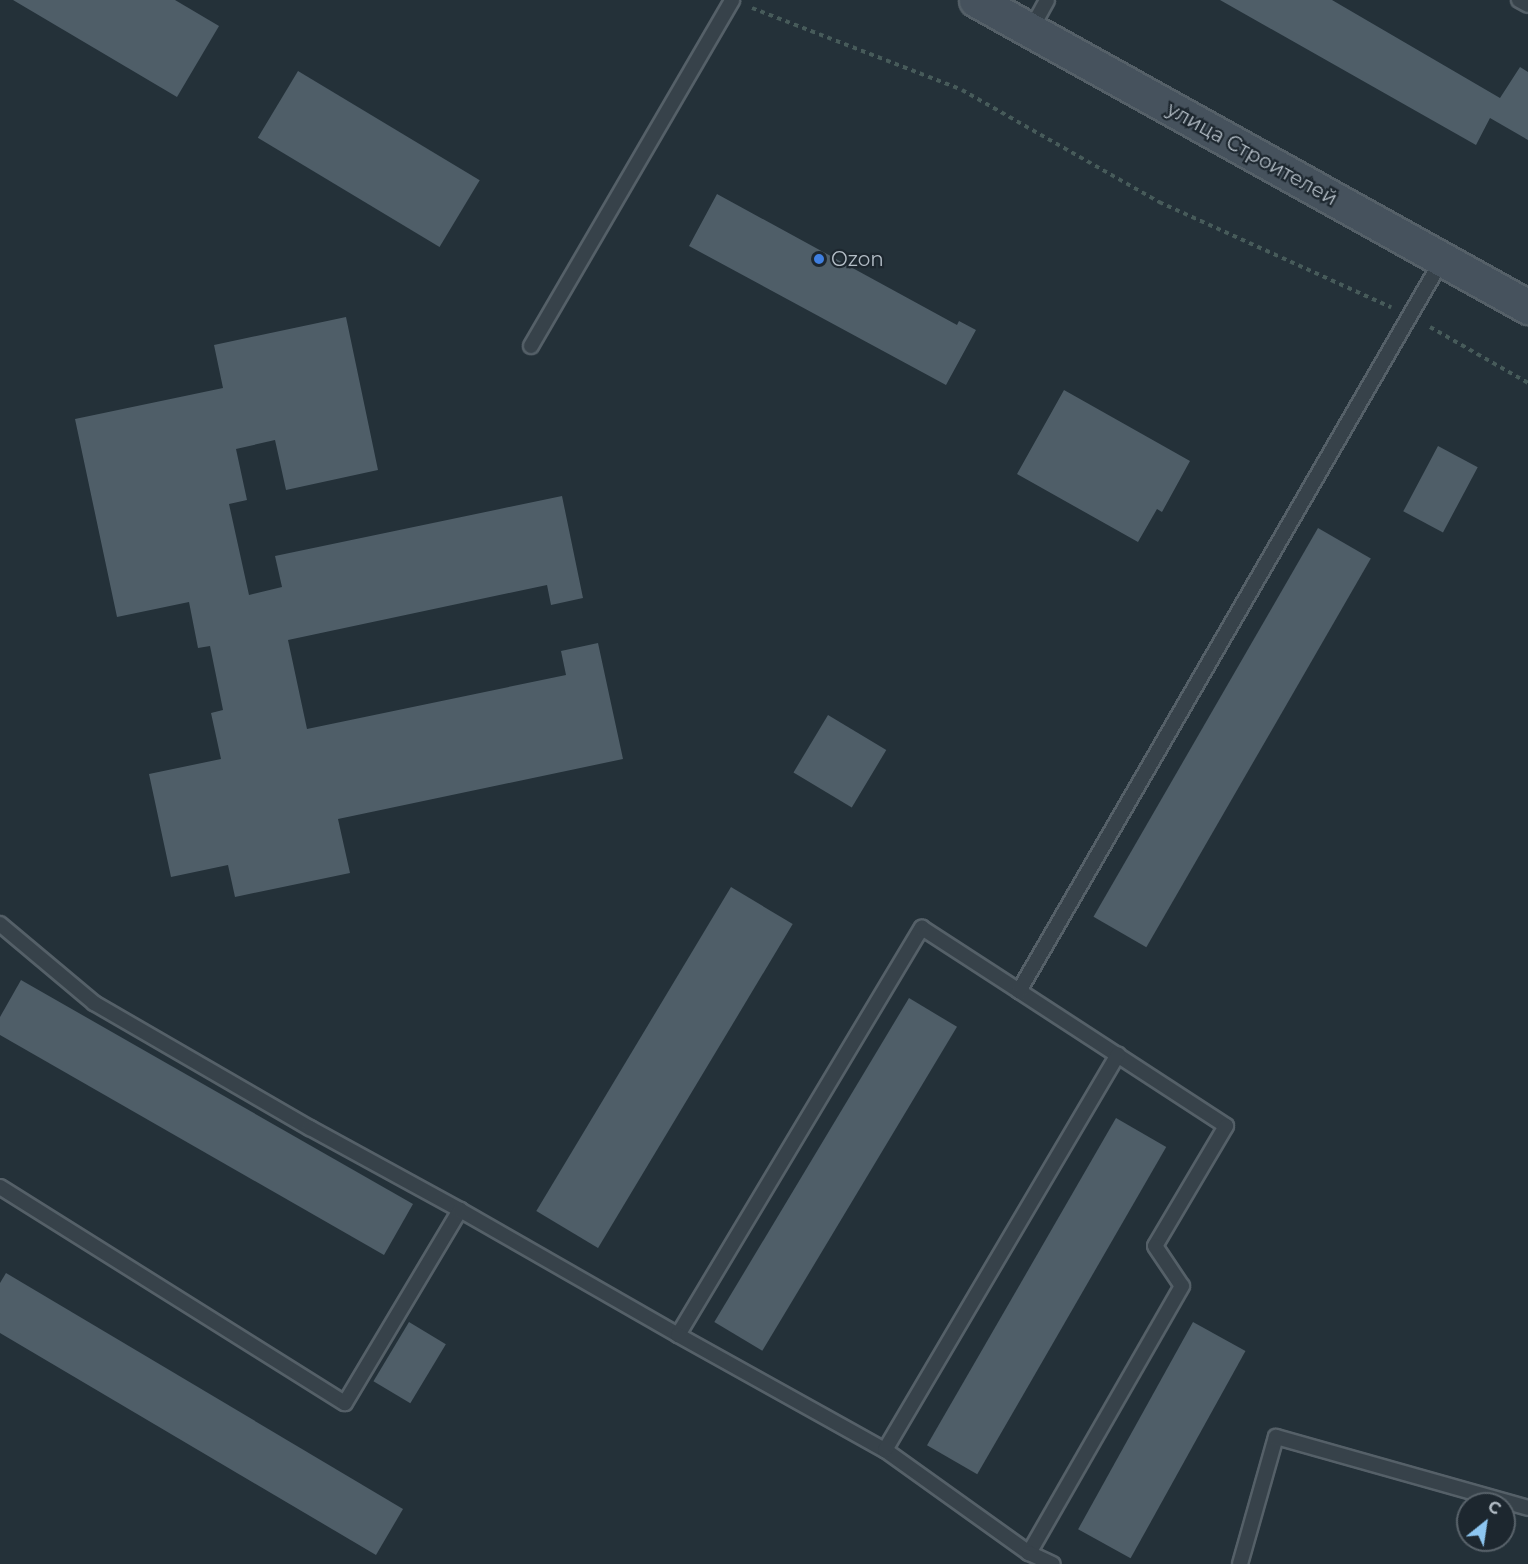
<!DOCTYPE html>
<meta charset="utf-8">
<style>
body{margin:0}
#map{position:relative;width:1528px;height:1564px;overflow:hidden;background:#243139;font-family:Montserrat,sans-serif}
div>[style]{position:absolute}
.building>*{inset:0;background:#4f5e68;transform-origin:0 0}
.path>*{height:4px;margin-top:-2px;transform-origin:0;background:repeating-linear-gradient(90deg,#475b5a 0 4.5px,transparent 0 9px)}
.roads{filter:drop-shadow(2px 0 #556068) drop-shadow(-2px 0 #556068) drop-shadow(0 2px #556068) drop-shadow(0 -2px #556068)}
.service>*{height:14px;margin:-7px;padding:0 7px;transform-origin:7px;border-radius:7px;background:#37424a}
.secondary>*{height:33px;margin:-16.5px;padding:0 16.5px;transform-origin:16.5px;border-radius:16.5px;background:#46525d}
.dots>*{width:16px;height:16px;translate:-50% -50%;box-sizing:border-box;border:3px solid #1d272f;border-radius:50%}
span{translate:-50% -50%;white-space:nowrap;text-align:center;line-height:1.15;-webkit-text-stroke:4.5px #1d272f;paint-order:stroke}
.street-label{font-size:20px;color:#b3bdc6}
.poi-label{font-size:20px;color:#b3bdc6}
.left{translate:0 -50%;text-align:left}
.north{position:absolute;left:1456px;top:1492px;width:60px;height:60px;box-sizing:border-box;background:#1d272f;border:2px solid #59636b;border-radius:50%;rotate:30deg;font-size:16px;font-weight:700;line-height:24px;text-align:center;color:#b3bdc6}
.north::after{content:'';display:block;margin:auto;width:21px;height:27px;background:#8dc6f1;clip-path:polygon(50% 0,100% 100%,50% 72%,0 100%)}
</style>
<div id="map">
<div class="building">
<i style="clip-path:polygon(13px 0,175px 0,219px 26px,177px 97px)"></i>
<i style="clip-path:polygon(1220px 0,1332px 0,1500px 98px,1520px 67px,1528px 72px,1528px 140px,1490px 118px,1476px 145px)"></i>
<i style="left:298px;top:71px;width:212px;height:78px;rotate:31deg"></i>
<i style="clip-path:polygon(717px 194px,957px 325px,959px 321px,976px 330px,946px 385px,689px 246px)"></i>
<i style="clip-path:polygon(346px 317px,378px 470px,286px 490px,275px 440px,236px 449px,247px 500px,229px 504px,249px 595px,282px 587px,275px 556px,562px 496px,583px 598px,551px 605px,547px 585px,288px 640px,307px 729px,566px 675px,561px 651px,598px 643px,623px 759px,338px 819px,350px 873px,235px 897px,228px 865px,171px 877px,149px 774px,221px 759px,211px 713px,223px 710px,210px 646px,198px 648px,189px 602px,117px 617px,75px 419px,223px 388px,214px 345px)"></i>
<i style="clip-path:polygon(1064px 390px,1190px 461px,1162px 512px,1157px 509px,1138px 542px,1017px 474px)"></i>
<i style="left:1438px;top:446px;width:45px;height:74px;rotate:28deg"></i>
<i style="left:1318px;top:528px;width:61px;height:449px;rotate:30deg"></i>
<i style="left:828px;top:715px;width:68px;height:67px;rotate:31deg"></i>
<i style="left:731px;top:887px;width:72px;height:378px;rotate:31deg"></i>
<i style="clip-path:polygon(21px 980px,413px 1204px,384px 1255px,0 1035px,0 1017px)"></i>
<i style="left:909px;top:998px;width:56px;height:378px;rotate:31deg"></i>
<i style="left:1116px;top:1118px;width:58px;height:378px;rotate:30deg"></i>
<i style="clip-path:polygon(6px 1273px,403px 1509px,376px 1555px,0 1333px,0 1283px)"></i>
<i style="left:409px;top:1322px;width:43px;height:69px;rotate:31deg"></i>
<i style="left:1193px;top:1322px;width:60px;height:237px;rotate:29deg"></i>
</div>
<div class="path">
<i style="left:752px;top:8px;width:225px;rotate:21.3deg"></i>
<i style="left:962px;top:90px;width:227px;rotate:29.6deg"></i>
<i style="left:1159px;top:202px;width:255px;rotate:24.4deg"></i>
<i style="left:1430px;top:327px;width:113px;rotate:29.7deg"></i>
</div>
<div class="roads">
<div class="service">
<i style="left:1519px;top:0;width:10px;rotate:29deg"></i>
<i style="left:1030px;top:31px;width:35px;rotate:-61deg"></i>
<i style="left:531px;top:346px;width:400px;rotate:-59.8deg"></i>
<i style="left:0;top:924px;width:123px;rotate:40deg"></i>
<i style="left:94px;top:1003px;width:250px;rotate:30.1deg"></i>
<i style="left:310px;top:1128px;width:171px;rotate:28.7deg"></i>
<i style="left:1019px;top:991px;width:247px;rotate:33.1deg"></i>
<i style="left:1226px;top:1126px;width:139px;rotate:120.6deg"></i>
<i style="left:1155px;top:1246px;width:48px;rotate:56deg"></i>
<i style="left:1182px;top:1286px;width:308px;rotate:119.8deg"></i>
<i style="left:0;top:1187px;width:407px;rotate:32.1deg"></i>
<i style="left:345px;top:1403px;width:225px;rotate:-59.2deg"></i>
<i style="left:460px;top:1210px;width:251px;rotate:29.8deg"></i>
<i style="left:678px;top:1335px;width:475px;rotate:-59.1deg"></i>
<i style="left:922px;top:928px;width:116px;rotate:33deg"></i>
<i style="left:1019px;top:991px;width:845px;rotate:-59.94deg"></i>
<i style="left:678px;top:1335px;width:237px;rotate:29.1deg"></i>
<i style="left:885px;top:1450px;width:177px;rotate:35.6deg"></i>
<i style="left:1029px;top:1553px;width:26px;rotate:25deg"></i>
<i style="left:885px;top:1450px;width:459px;rotate:-59.5deg"></i>
<i style="left:1240px;top:1564px;width:132px;rotate:-74.2deg"></i>
<i style="left:1276px;top:1437px;width:262px;rotate:15.7deg"></i>
</div>
<div class="secondary">
<i style="left:976px;top:0;width:632px;rotate:29.08deg"></i>
</div>
</div>
<div class="dots">
<i style="left:819px;top:259px;background:#3f7fe0"></i>
</div>
<div class="street-label">
<span style="left:1252px;top:154px;rotate:29deg">улица Строителей</span>
</div>
<div class="poi-label">
<span class="left" style="left:831px;top:259px">Ozon</span>
</div>
<div class="north">С</div>
</div>
